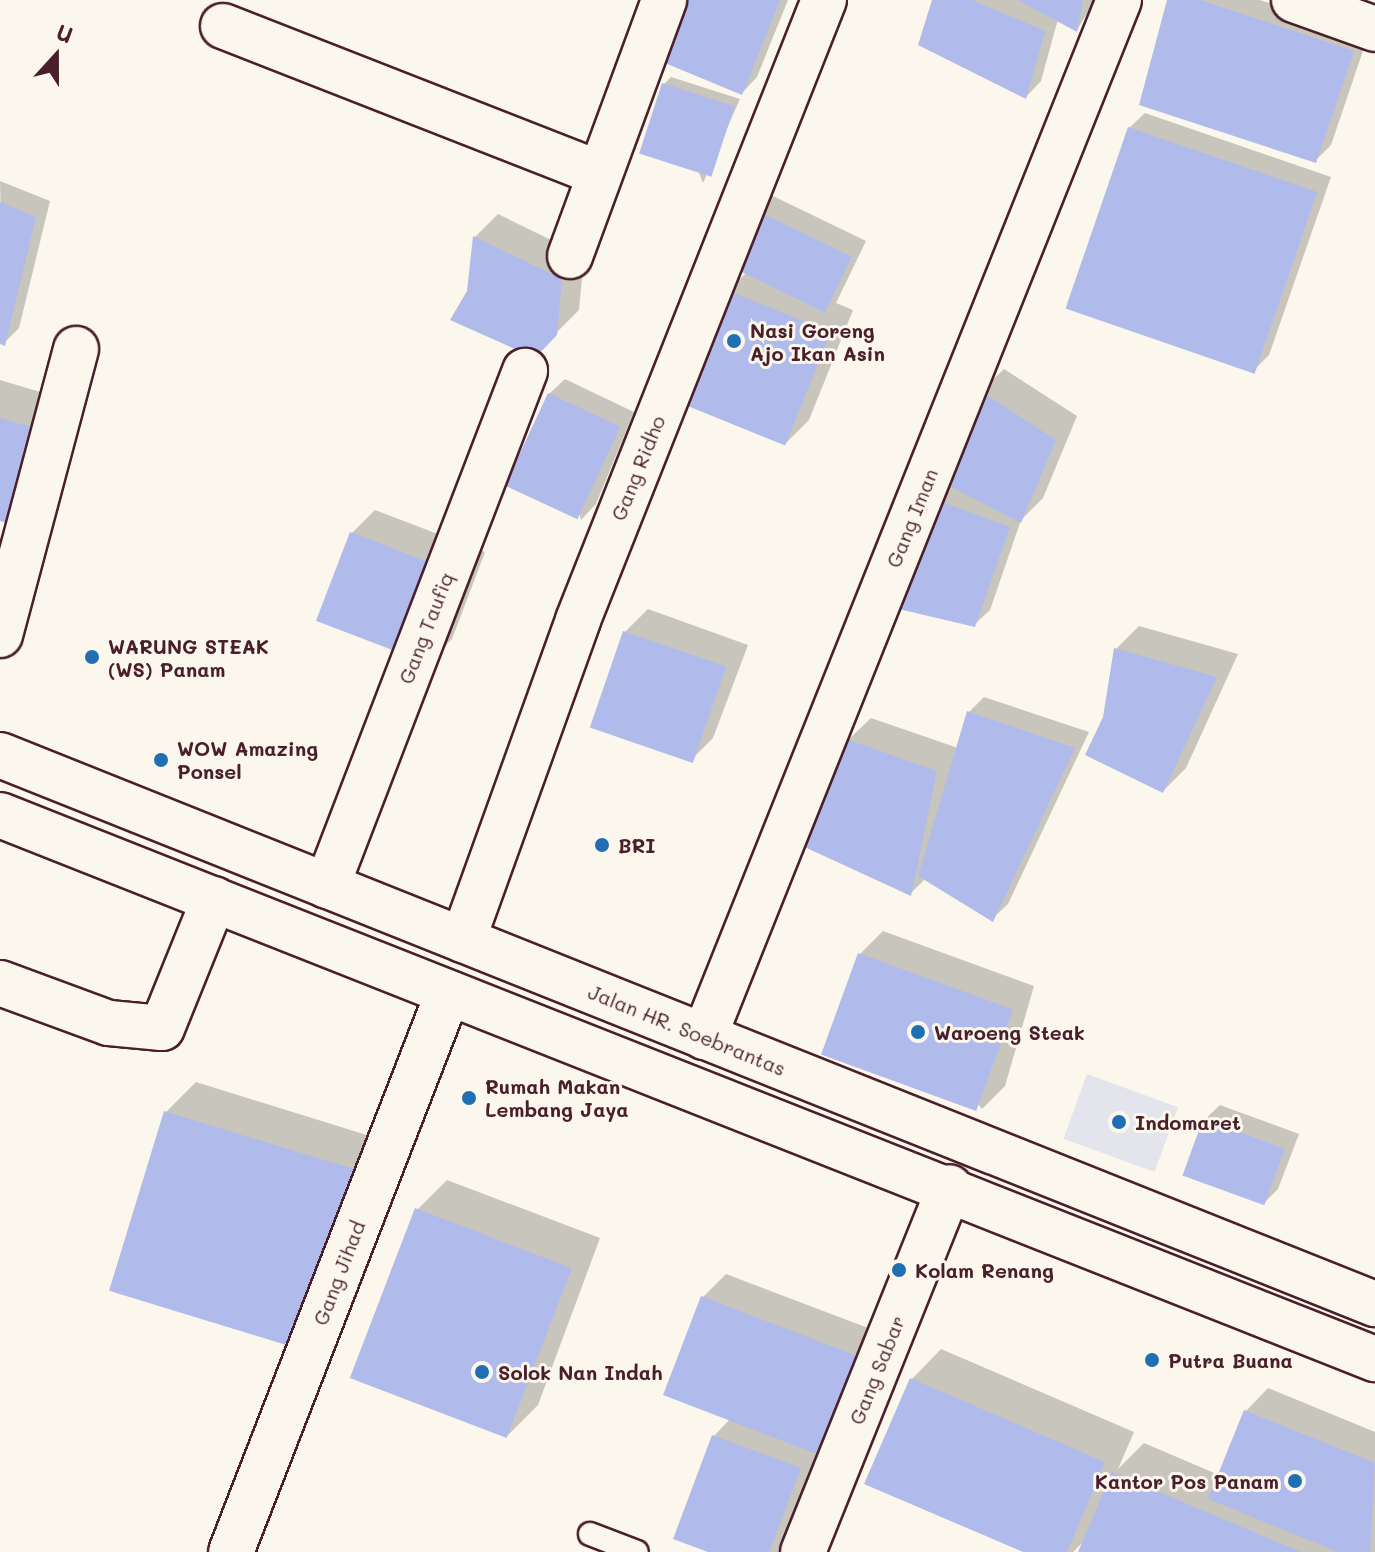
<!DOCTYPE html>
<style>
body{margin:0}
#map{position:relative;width:1375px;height:1552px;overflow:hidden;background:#fbf7ec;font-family:Mali,sans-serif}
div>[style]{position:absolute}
.built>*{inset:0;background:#e4e5ec;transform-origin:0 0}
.shadow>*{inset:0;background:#0003}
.building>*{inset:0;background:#b0bbec;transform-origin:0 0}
.roads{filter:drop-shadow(2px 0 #4a1f2b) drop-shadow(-2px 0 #4a1f2b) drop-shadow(0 2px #4a1f2b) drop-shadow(0 -2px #4a1f2b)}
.lane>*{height:22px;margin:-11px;padding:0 11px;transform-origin:11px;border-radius:11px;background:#fbf7ec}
.street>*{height:44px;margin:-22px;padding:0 22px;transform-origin:22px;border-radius:22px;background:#fbf7ec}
.primary>*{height:44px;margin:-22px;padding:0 22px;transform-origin:22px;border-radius:22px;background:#fbf7ec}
.dots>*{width:22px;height:22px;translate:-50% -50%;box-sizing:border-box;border:4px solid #fbf7ec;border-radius:50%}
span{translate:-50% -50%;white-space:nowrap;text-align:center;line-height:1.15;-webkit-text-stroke:6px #fbf7ec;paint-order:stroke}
.poi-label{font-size:20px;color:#4a1f2b;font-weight:700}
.left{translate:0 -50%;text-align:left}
.right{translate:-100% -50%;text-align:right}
.street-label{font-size:20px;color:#4a1f2b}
.north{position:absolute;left:16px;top:16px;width:80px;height:80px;-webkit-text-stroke:6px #fbf7ec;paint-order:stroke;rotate:21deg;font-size:22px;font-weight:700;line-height:32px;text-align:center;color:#4a1f2b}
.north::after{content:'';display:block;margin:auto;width:28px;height:36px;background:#4a1f2b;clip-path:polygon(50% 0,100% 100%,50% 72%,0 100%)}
</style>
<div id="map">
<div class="built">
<i style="left:1087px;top:1074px;width:97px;height:69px;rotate:20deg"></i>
</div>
<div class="shadow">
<i style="clip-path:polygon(689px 0,788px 0,757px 77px,742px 93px)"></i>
<i style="clip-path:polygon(934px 0,1095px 0,1077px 30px,1058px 19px,1041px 81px,1026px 97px)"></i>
<i style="clip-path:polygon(1169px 0,1260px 0,1368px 36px,1331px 145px,1316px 160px)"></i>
<i style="clip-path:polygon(671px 77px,740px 99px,703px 183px,664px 84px)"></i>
<i style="clip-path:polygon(1145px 113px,1331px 177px,1269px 355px,1253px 371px,1129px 128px)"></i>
<i style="clip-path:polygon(0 181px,50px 201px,19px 328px,4px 343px)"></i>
<i style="clip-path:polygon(771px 195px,866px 241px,836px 303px,853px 310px,809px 420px,786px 443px,728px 291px,746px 273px,756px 210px)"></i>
<i style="clip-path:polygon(498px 214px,584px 256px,579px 310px,534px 355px,469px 292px,475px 237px)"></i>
<i style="clip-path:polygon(1004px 369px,1077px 416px,1043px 498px,1021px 520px,990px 610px,974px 625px,933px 499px,981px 391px)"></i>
<i style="clip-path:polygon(565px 379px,634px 412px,596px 504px,581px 520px,549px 394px)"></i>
<i style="clip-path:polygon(0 380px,67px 400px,0 519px)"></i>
<i style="clip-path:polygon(375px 510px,485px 552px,452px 639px,429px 662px,352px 533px)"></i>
<i style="clip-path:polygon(648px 609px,748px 645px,713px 738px,690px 761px,625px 632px)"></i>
<i style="clip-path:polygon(1139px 626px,1238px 654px,1186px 768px,1163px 791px,1105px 718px,1116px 649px)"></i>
<i style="clip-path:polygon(984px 697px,1089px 732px,1008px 904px,992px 919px,926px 878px,910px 894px,848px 740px,871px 718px,958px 748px,969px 712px)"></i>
<i style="clip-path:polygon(883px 931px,1034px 986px,1005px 1086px,982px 1109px,860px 954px)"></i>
<i style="clip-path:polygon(196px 1082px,386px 1141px,301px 1348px,166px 1112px)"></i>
<i style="clip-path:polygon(1220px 1105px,1299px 1134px,1278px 1189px,1263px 1204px,1204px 1120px)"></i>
<i style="clip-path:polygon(447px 1180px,600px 1238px,538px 1405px,508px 1435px,417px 1210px)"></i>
<i style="clip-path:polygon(726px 1274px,884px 1334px,779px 1552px,713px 1552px,714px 1436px,730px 1419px,703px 1297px)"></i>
<i style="clip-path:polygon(941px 1349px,1134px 1432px,1118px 1469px,1144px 1443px,1219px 1475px,1246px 1411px,1268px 1388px,1375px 1432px,1375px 1552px,1081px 1552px,1086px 1539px,1073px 1552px,1028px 1552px,912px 1379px)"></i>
</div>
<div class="building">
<i style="clip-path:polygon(687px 0,780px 0,742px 95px,660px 61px)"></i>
<i style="clip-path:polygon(932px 0,972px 0,1045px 31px,1026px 99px,918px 45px)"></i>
<i style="clip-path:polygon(1018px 0,1083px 0,1077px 32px)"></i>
<i style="clip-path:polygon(1167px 0,1200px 0,1354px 51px,1316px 163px,1139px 105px)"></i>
<i style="left:662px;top:83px;width:76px;height:74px;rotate:18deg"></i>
<i style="left:1128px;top:127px;width:200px;height:192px;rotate:19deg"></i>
<i style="clip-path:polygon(0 202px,36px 217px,5px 346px,0 344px)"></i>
<i style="left:754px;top:209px;width:109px;height:62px;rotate:26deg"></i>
<i style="clip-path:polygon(473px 236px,562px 279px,557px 335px,535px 358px,450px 320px,467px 291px)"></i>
<i style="left:726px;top:290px;width:113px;height:122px;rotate:22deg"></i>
<i style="clip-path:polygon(979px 390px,1056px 440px,1021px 523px,934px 478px)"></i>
<i style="left:548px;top:393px;width:80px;height:102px;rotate:25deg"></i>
<i style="clip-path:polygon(0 418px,38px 429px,11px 524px,0 521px)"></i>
<i style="clip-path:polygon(931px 498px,1010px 527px,975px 627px,886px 606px)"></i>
<i style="left:350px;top:532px;width:121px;height:95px;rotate:21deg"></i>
<i style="left:623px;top:631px;width:109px;height:102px;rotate:19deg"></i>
<i style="clip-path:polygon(1114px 648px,1217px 677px,1163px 793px,1085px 755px,1103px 717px)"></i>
<i style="clip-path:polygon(967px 711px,1075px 748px,993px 922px,918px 876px)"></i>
<i style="clip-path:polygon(846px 739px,937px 771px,911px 896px,798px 844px)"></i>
<i style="left:858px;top:953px;width:165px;height:108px;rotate:20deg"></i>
<i style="left:164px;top:1111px;width:203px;height:188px;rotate:17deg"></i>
<i style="left:1203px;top:1119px;width:87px;height:60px;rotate:20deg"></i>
<i style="left:415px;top:1208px;width:168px;height:182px;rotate:21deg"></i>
<i style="left:701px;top:1296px;width:173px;height:106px;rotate:21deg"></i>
<i style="clip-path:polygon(910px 1378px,1105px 1462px,1067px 1552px,1023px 1552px,864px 1484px)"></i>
<i style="clip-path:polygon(1244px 1410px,1375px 1463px,1370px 1552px,1338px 1552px,1208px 1499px)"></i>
<i style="clip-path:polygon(712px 1435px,801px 1468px,769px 1552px,708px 1552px,673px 1539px)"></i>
<i style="clip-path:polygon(1112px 1472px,1301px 1552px,1078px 1552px)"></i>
</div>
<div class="roads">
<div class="lane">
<i style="left:590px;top:1534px;width:50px;rotate:21deg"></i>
</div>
<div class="street">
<i style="left:1294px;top:0;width:86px;rotate:19.7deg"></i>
<i style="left:223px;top:26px;width:401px;rotate:21.4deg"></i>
<i style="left:570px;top:256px;width:273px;rotate:-69.8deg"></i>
<i style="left:0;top:635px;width:296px;rotate:-75.1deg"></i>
<i style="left:327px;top:886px;width:552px;rotate:-68.97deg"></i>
<i style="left:463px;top:940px;width:340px;rotate:-70.2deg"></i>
<i style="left:578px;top:620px;width:667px;rotate:-68.36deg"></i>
<i style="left:0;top:983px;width:116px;rotate:20.2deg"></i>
<i style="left:109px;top:1023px;width:53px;rotate:5.4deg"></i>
<i style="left:162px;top:1028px;width:139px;rotate:-68deg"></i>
<i style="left:704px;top:1037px;width:1117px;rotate:-68.19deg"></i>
<i style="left:231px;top:1552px;width:600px;rotate:-68.78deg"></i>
<i style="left:803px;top:1552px;width:393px;rotate:-68.1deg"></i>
</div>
<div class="primary">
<i style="left:0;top:755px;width:1481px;rotate:21.77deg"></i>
<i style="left:0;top:815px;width:1479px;rotate:21.59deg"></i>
</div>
</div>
<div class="dots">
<i style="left:734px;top:341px;background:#1f6fb2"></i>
<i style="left:92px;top:657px;background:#1f6fb2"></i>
<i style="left:161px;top:760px;background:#1f6fb2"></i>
<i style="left:602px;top:845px;background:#1f6fb2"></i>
<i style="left:918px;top:1032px;background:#1f6fb2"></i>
<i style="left:469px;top:1098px;background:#1f6fb2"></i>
<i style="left:1119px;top:1122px;background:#1f6fb2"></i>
<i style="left:899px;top:1270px;background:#1f6fb2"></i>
<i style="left:1152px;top:1360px;background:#1f6fb2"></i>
<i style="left:482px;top:1372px;background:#1f6fb2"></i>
<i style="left:1295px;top:1481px;background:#1f6fb2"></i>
</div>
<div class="poi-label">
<span class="left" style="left:750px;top:342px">Nasi Goreng<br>Ajo Ikan Asin</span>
<span class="left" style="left:108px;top:658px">WARUNG STEAK<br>(WS) Panam</span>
<span class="left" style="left:177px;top:760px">WOW Amazing<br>Ponsel</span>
<span class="left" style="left:618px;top:845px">BRI</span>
<span class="left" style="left:934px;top:1032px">Waroeng Steak</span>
<span class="left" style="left:485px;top:1098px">Rumah Makan<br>Lembang Jaya</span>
<span class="left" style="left:1135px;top:1122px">Indomaret</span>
<span class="left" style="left:915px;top:1270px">Kolam Renang</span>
<span class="left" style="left:1168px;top:1360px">Putra Buana</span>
<span class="left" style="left:498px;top:1372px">Solok Nan Indah</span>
<span class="right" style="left:1279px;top:1481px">Kantor Pos Panam</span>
</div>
<div class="street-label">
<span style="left:638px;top:468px;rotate:-68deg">Gang Ridho</span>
<span style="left:912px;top:518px;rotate:-68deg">Gang Iman</span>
<span style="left:426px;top:628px;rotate:-69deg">Gang Taufiq</span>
<span style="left:687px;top:1030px;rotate:22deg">Jalan HR. Soebrantas</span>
<span style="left:339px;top:1273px;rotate:-69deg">Gang Jihad</span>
<span style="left:877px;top:1370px;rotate:-68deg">Gang Sabar</span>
</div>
<div class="north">U</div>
</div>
